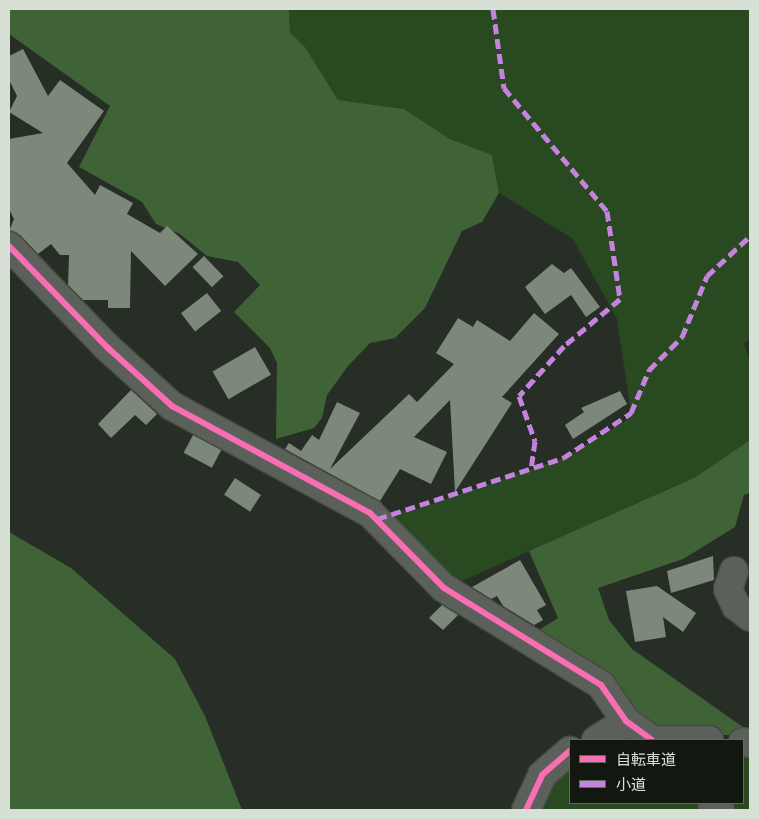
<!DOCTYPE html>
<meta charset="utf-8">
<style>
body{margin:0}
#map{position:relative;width:759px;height:819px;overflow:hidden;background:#272e25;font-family:Mulish,"Noto Sans JP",sans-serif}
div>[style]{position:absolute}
.green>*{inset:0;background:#294921}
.forest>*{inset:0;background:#3f6337}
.building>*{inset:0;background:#7c887a;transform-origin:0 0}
.roads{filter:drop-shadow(1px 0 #444a42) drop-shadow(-1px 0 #444a42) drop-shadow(0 1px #444a42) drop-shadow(0 -1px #444a42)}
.minor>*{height:28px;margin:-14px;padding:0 14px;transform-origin:14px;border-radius:14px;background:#5b615a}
.quiet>*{height:5px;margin-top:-2.5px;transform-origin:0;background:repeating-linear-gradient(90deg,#c483df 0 10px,transparent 0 15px)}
.cycleway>*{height:6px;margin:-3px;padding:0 3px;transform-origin:3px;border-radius:3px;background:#f96db3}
span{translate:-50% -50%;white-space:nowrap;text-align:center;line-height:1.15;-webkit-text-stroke:5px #121810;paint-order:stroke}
.frame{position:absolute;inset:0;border:10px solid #d7e0d5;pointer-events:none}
.legend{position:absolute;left:569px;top:739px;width:175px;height:65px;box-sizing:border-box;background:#121810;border:1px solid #61685f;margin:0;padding:6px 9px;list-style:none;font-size:15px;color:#d7e0d5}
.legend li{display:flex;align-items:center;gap:10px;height:25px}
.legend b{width:25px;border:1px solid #61685f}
</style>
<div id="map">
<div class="green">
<i style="clip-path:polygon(289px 9px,750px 9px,750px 339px,744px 344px,750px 361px,750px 440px,694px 478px,455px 584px,392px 517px,399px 511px,415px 510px,563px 458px,624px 422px,631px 413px,617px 319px,573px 239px,499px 193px,492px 155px,450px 139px,404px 109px,338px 100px,305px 47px,290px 32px)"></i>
<i style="clip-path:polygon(743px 750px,750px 750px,750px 810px,724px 810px,718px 803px,743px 803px)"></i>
<i style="clip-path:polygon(570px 758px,570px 803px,707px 803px,715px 810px,530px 810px)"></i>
</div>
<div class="forest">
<i style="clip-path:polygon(9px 9px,289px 9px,290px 32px,305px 47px,338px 100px,404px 109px,450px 139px,492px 155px,499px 193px,482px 222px,462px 231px,425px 308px,395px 338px,370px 343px,348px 366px,327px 395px,322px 418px,314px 428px,276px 439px,277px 363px,270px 348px,234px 312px,260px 285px,238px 262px,207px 256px,180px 234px,156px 224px,142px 202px,79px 167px,110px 106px,9px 34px)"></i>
<i style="clip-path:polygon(750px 440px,750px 493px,744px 495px,735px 527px,683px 559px,598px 588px,609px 620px,632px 649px,750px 732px,740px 736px,655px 730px,608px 681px,533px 634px,558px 618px,529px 551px,694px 478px)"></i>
<i style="clip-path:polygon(9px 532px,71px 568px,175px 659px,205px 716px,242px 810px,9px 810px)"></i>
</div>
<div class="building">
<i style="clip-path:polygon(23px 49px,48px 96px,60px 80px,104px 111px,67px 163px,95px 195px,100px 185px,133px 203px,127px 214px,160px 233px,167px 226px,198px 254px,165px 286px,131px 251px,130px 308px,108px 308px,108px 300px,83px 300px,68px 285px,69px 255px,60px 255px,51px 244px,38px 254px,20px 235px,9px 231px,14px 219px,9px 209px,9px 139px,43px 133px,9px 112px,17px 96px,9px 80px,9px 56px)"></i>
<i style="left:204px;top:256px;width:28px;height:16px;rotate:46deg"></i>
<i style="clip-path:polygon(552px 264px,564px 273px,571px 268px,600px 307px,586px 317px,571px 295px,545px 314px,525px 287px)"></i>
<i style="left:207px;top:293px;width:23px;height:33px;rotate:52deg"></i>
<i style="clip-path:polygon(534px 313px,559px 334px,502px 397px,512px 403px,455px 492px,450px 400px,414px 437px,447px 452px,431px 484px,400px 469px,380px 501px,285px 449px,289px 443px,301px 451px,312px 435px,319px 440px,337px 402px,360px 413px,330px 469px,409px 394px,417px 402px,454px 364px,436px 353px,458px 318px,473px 327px,477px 320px,510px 341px)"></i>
<i style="left:255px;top:347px;width:32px;height:49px;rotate:60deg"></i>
<i style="clip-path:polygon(131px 390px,157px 414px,146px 425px,135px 415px,111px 438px,98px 424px)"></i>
<i style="clip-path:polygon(620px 391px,627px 404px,573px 439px,565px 425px,584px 412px,581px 408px)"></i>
<i style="left:193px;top:435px;width:32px;height:20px;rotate:28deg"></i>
<i style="left:235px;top:478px;width:31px;height:20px;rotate:33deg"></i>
<i style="clip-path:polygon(713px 556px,714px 580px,671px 593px,667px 571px)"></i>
<i style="clip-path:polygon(520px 560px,546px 605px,537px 610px,543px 620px,534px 625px,503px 606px,497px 596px,491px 599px,472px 587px)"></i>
<i style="clip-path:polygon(657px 586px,696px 613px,683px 632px,663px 617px,666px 637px,635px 642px,626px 591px)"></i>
<i style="clip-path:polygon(442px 605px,458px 615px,443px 630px,429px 618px)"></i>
</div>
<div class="roads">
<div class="minor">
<i style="left:9px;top:246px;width:142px;rotate:45.9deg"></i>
<i style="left:108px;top:348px;width:86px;rotate:42.2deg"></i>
<i style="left:172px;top:406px;width:225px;rotate:28.4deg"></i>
<i style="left:370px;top:513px;width:105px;rotate:45.4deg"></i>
<i style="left:444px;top:588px;width:185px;rotate:31.7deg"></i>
<i style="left:601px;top:685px;width:44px;rotate:55.2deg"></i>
<i style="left:626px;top:721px;width:32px;rotate:36deg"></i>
<i style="left:734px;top:571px;width:19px;rotate:108deg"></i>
<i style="left:728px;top:589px;width:19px;rotate:65deg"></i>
<i style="left:736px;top:606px;width:18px;rotate:38deg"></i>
<i style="left:596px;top:740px;width:36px;rotate:-32deg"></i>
<i style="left:663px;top:740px;width:46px"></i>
<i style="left:743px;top:742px;width:7px;rotate:8deg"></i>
<i style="left:712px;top:803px;width:11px;rotate:41deg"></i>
<i style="left:526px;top:810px;width:38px;rotate:-65deg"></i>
<i style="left:542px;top:775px;width:37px;rotate:-41deg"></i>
</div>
</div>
<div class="quiet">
<i style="left:493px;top:9px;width:80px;rotate:82.1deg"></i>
<i style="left:504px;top:88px;width:160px;rotate:50.1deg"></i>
<i style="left:607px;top:211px;width:89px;rotate:81.6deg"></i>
<i style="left:620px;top:299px;width:73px;rotate:140deg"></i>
<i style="left:564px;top:346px;width:67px;rotate:132deg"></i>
<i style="left:519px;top:396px;width:48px;rotate:70.4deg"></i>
<i style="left:535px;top:441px;width:28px;rotate:98deg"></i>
<i style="left:377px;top:519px;width:196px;rotate:-18.2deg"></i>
<i style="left:563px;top:458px;width:82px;rotate:-33.5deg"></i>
<i style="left:631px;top:413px;width:47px;rotate:-67.3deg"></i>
<i style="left:649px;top:370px;width:47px;rotate:-45deg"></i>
<i style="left:682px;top:337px;width:66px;rotate:-67.7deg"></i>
<i style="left:707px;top:276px;width:59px;rotate:-42.9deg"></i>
</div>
<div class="cycleway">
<i style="left:9px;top:246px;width:142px;rotate:45.9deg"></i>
<i style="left:108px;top:348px;width:86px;rotate:42.2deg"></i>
<i style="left:172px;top:406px;width:225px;rotate:28.4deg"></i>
<i style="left:370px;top:513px;width:105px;rotate:45.4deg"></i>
<i style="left:444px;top:588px;width:185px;rotate:31.7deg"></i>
<i style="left:601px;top:685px;width:44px;rotate:55.2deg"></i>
<i style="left:626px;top:721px;width:32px;rotate:36deg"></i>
<i style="left:526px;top:810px;width:38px;rotate:-65deg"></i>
<i style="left:542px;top:775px;width:37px;rotate:-41deg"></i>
</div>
<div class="frame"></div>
<ul class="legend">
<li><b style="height:6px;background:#f96db3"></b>自転車道</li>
<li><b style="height:6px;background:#c483df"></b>小道</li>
</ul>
</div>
